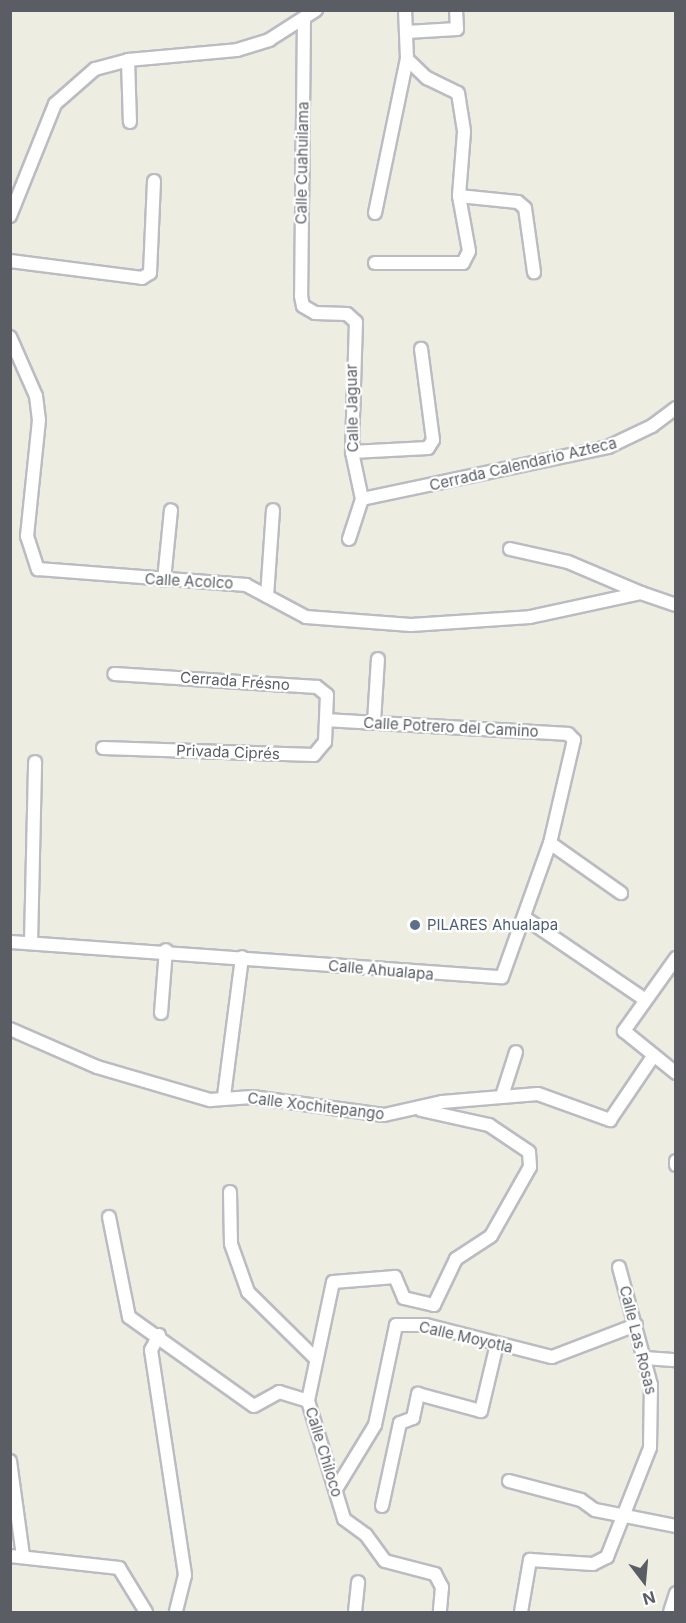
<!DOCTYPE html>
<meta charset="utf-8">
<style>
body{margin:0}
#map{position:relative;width:686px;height:1623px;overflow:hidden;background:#eeede2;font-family:Inter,sans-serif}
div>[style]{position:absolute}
.roads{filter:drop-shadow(2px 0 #babcc2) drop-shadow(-2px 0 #babcc2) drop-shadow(0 2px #babcc2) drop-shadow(0 -2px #babcc2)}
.minor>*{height:12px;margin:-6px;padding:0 6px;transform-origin:6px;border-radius:6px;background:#fff}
.dots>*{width:16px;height:16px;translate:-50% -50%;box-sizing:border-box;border:3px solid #fff;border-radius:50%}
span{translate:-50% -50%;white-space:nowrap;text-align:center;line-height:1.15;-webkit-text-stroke:4.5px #fff;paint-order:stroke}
.street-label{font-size:15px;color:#5a5e64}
.service-label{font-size:15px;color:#4e5e75}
.left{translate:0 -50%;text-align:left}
.frame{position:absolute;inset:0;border:12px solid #5a5e64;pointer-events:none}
.north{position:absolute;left:614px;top:1551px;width:60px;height:60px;-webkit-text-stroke:4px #fff;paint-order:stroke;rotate:164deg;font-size:16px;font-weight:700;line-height:24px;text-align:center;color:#5a5e64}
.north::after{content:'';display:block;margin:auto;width:21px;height:27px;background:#5a5e64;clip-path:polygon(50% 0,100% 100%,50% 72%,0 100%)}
</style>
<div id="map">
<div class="roads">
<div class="minor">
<i style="left:304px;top:19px;width:277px;rotate:90.6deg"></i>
<i style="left:301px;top:296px;width:10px;rotate:79deg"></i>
<i style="left:303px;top:306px;width:14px;rotate:30deg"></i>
<i style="left:315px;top:313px;width:32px;rotate:2deg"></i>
<i style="left:347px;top:314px;width:12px;rotate:42deg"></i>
<i style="left:356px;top:322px;width:130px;rotate:91.8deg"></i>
<i style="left:352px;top:452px;width:48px;rotate:78deg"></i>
<i style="left:362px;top:499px;width:42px;rotate:108deg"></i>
<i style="left:407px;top:32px;width:50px;rotate:-3.4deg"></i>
<i style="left:457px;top:29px;width:19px;rotate:-93deg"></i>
<i style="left:407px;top:59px;width:28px;rotate:44deg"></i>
<i style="left:427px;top:78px;width:34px;rotate:26deg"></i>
<i style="left:458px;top:93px;width:39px;rotate:81deg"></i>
<i style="left:464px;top:132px;width:64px;rotate:94.5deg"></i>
<i style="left:459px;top:196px;width:59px;rotate:5.8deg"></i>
<i style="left:518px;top:202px;width:9px;rotate:41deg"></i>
<i style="left:525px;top:208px;width:65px;rotate:82deg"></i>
<i style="left:128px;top:60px;width:62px;rotate:88.2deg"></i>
<i style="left:375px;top:213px;width:157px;rotate:-78.3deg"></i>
<i style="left:407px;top:59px;width:49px;rotate:-92.3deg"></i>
<i style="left:10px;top:216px;width:121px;rotate:-68.1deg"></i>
<i style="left:55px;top:104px;width:53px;rotate:-41.2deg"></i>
<i style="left:95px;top:69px;width:34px;rotate:-15deg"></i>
<i style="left:128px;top:60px;width:109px;rotate:-5.2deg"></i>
<i style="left:237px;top:50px;width:34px;rotate:-17deg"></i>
<i style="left:269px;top:40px;width:56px;rotate:-32.6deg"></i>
<i style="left:10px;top:261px;width:133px;rotate:7.3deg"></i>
<i style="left:142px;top:278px;width:9px;rotate:-32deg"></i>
<i style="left:150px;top:273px;width:92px;rotate:-87.5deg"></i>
<i style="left:375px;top:263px;width:88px"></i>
<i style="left:463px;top:263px;width:13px;rotate:-63deg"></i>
<i style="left:469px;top:251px;width:56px;rotate:-100.3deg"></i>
<i style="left:10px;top:337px;width:64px;rotate:66.2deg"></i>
<i style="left:36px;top:396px;width:24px;rotate:83deg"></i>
<i style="left:39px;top:420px;width:117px;rotate:95.9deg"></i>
<i style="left:27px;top:536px;width:35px;rotate:72deg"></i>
<i style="left:38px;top:569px;width:209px;rotate:4.4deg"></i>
<i style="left:246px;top:585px;width:68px;rotate:28.1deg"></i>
<i style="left:306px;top:617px;width:105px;rotate:4.4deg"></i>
<i style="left:411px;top:625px;width:119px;rotate:-3.8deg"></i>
<i style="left:530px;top:617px;width:114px;rotate:-12.2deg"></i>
<i style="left:641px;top:593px;width:37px;rotate:19deg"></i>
<i style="left:352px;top:452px;width:76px;rotate:-3deg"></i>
<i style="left:428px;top:448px;width:9px;rotate:-58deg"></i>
<i style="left:433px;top:440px;width:92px;rotate:-97.5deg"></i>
<i style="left:362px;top:499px;width:251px;rotate:-11.9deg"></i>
<i style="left:608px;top:447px;width:49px;rotate:-25.5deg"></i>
<i style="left:652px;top:426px;width:30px;rotate:-37deg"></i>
<i style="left:510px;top:549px;width:59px;rotate:12.6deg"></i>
<i style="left:568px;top:562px;width:79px;rotate:23deg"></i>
<i style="left:164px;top:580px;width:70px;rotate:-84.3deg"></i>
<i style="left:267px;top:596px;width:86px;rotate:-86deg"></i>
<i style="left:374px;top:722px;width:63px;rotate:-86.4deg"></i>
<i style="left:103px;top:748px;width:211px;rotate:1.9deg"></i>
<i style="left:314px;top:755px;width:17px;rotate:-50deg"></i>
<i style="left:325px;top:742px;width:47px;rotate:-87.6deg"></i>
<i style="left:327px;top:695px;width:13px;rotate:-141deg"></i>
<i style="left:317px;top:687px;width:203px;rotate:-176.3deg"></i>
<i style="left:550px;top:843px;width:87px;rotate:35.2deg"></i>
<i style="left:525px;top:918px;width:144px;rotate:34.2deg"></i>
<i style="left:10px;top:942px;width:493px;rotate:4.1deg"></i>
<i style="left:502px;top:977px;width:142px;rotate:-70.3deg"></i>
<i style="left:550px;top:843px;width:106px;rotate:-76.9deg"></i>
<i style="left:574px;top:740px;width:8px;rotate:-135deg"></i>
<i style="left:568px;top:734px;width:242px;rotate:-176.7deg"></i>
<i style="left:31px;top:943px;width:181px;rotate:-88.7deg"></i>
<i style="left:676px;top:958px;width:90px;rotate:125.5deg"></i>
<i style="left:624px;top:1031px;width:67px;rotate:38.9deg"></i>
<i style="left:161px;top:1013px;width:63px;rotate:-85.5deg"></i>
<i style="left:10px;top:1029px;width:95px;rotate:23.6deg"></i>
<i style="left:97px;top:1067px;width:118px;rotate:16.3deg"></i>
<i style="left:210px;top:1100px;width:42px;rotate:-4.1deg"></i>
<i style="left:252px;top:1097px;width:133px;rotate:7.8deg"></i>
<i style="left:384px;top:1115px;width:59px;rotate:-12.6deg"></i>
<i style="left:442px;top:1102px;width:96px;rotate:-4.8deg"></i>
<i style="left:538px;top:1094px;width:77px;rotate:19.9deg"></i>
<i style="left:610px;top:1120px;width:78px;rotate:-55.9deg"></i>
<i style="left:224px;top:1096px;width:140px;rotate:-82.6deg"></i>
<i style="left:502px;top:1096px;width:46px;rotate:-72.3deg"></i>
<i style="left:421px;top:1110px;width:70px;rotate:12.4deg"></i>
<i style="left:489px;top:1125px;width:48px;rotate:34deg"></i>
<i style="left:529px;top:1152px;width:15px;rotate:86deg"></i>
<i style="left:530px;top:1167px;width:79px;rotate:119.5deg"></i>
<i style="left:491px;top:1236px;width:42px;rotate:146.7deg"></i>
<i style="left:456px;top:1259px;width:51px;rotate:115.6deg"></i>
<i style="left:434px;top:1305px;width:31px;rotate:-167deg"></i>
<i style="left:404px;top:1298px;width:23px;rotate:-113deg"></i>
<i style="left:395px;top:1277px;width:62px;rotate:175.4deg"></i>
<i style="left:333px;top:1282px;width:122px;rotate:101.9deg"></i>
<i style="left:308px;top:1401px;width:123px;rotate:73deg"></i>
<i style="left:344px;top:1519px;width:27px;rotate:36deg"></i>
<i style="left:366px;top:1535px;width:32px;rotate:54deg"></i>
<i style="left:385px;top:1561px;width:52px;rotate:14.6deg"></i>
<i style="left:435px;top:1574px;width:15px;rotate:62deg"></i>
<i style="left:442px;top:1587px;width:25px;rotate:95deg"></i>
<i style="left:676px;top:1161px;width:4px;rotate:90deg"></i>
<i style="left:230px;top:1192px;width:52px;rotate:88.9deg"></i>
<i style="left:231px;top:1244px;width:51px;rotate:70.5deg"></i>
<i style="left:248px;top:1292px;width:93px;rotate:44.6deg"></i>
<i style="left:109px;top:1217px;width:102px;rotate:78.7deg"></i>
<i style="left:129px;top:1317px;width:153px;rotate:35.5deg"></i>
<i style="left:254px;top:1406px;width:29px;rotate:-29deg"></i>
<i style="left:279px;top:1392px;width:30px;rotate:17deg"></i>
<i style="left:159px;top:1335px;width:17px;rotate:118deg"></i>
<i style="left:151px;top:1350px;width:228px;rotate:81.4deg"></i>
<i style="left:185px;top:1575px;width:38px;rotate:104deg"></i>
<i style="left:645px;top:1358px;width:31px;rotate:4deg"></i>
<i style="left:10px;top:1461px;width:96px;rotate:82.2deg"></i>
<i style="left:509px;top:1481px;width:74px;rotate:14.8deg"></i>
<i style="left:581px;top:1500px;width:17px;rotate:36deg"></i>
<i style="left:595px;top:1510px;width:83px;rotate:11.2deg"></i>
<i style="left:336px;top:1489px;width:75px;rotate:-58.6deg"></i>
<i style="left:375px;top:1425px;width:102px;rotate:-78.1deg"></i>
<i style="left:396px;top:1325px;width:30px"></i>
<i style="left:426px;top:1325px;width:130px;rotate:14.3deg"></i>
<i style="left:552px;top:1357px;width:90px;rotate:-20.9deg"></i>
<i style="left:382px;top:1506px;width:85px;rotate:-77.8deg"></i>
<i style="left:400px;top:1423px;width:14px;rotate:-21deg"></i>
<i style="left:413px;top:1418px;width:25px;rotate:-78deg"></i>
<i style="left:418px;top:1394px;width:65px;rotate:15.1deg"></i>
<i style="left:481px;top:1411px;width:69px;rotate:-76.6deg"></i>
<i style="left:10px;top:1556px;width:110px;rotate:6.3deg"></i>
<i style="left:119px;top:1568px;width:52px;rotate:58.5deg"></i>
<i style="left:355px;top:1612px;width:30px;rotate:-84deg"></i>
<i style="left:521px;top:1612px;width:53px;rotate:-80.2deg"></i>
<i style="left:530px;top:1560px;width:63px;rotate:3.6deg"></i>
<i style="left:593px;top:1564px;width:16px;rotate:-27deg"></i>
<i style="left:607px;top:1557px;width:117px;rotate:-68.5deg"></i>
<i style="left:650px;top:1448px;width:63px;rotate:-89.1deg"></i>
<i style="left:651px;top:1385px;width:122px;rotate:-105.2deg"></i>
<i style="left:670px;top:1612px;width:20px;rotate:-72deg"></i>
</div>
</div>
<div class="dots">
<i style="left:415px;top:925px;background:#5c6f8a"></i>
</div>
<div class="street-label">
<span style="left:302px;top:163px;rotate:-89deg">Calle Cuahuilama</span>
<span style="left:352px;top:408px;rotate:-91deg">Calle Jaguar</span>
<span style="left:523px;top:464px;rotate:-13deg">Cerrada Calendario Azteca</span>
<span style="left:189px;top:581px;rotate:3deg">Calle Acolco</span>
<span style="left:235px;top:681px;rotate:4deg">Cerrada Frésno</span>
<span style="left:451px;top:727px;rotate:3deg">Calle Potrero del Camino</span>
<span style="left:228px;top:752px;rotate:2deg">Privada Ciprés</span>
<span style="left:381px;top:970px;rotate:5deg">Calle Ahualapa</span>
<span style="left:316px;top:1106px;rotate:7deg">Calle Xochitepango</span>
<span style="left:466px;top:1337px;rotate:13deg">Calle Moyotla</span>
<span style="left:638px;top:1340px;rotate:76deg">Calle Las Rosas</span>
<span style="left:324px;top:1452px;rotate:73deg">Calle Chiloco</span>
</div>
<div class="service-label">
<span class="left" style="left:427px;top:925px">PILARES Ahualapa</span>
</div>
<div class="frame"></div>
<div class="north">N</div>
</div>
